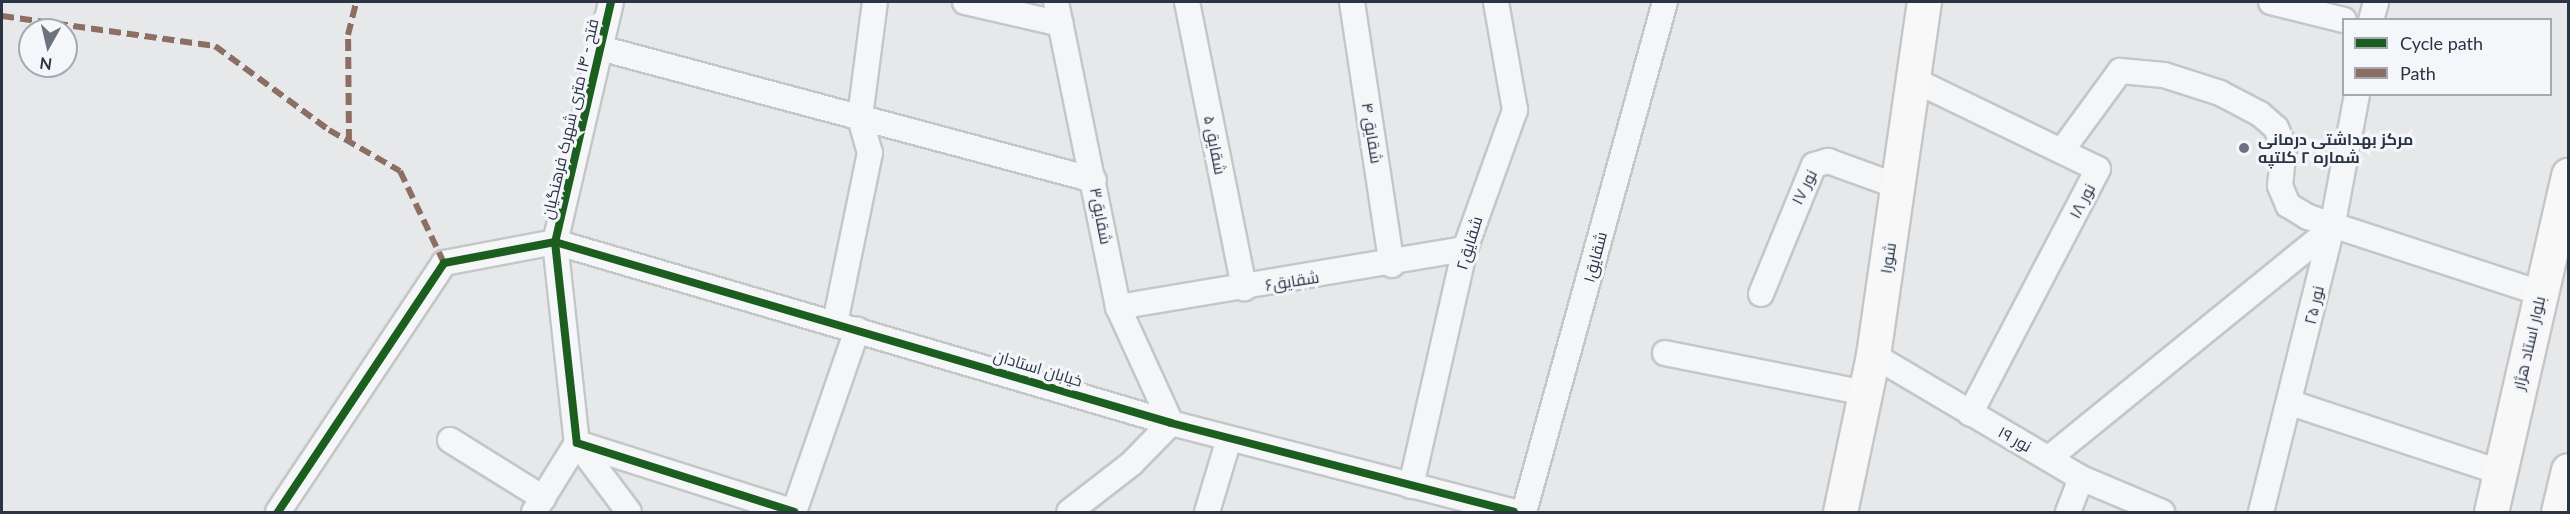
<!DOCTYPE html>
<meta charset="utf-8">
<style>
body{margin:0}
#map{position:relative;width:2570px;height:514px;overflow:hidden;background:#e6e8ea;font-family:Lato,Cairo,sans-serif}
div>[style]{position:absolute}
.roads{filter:drop-shadow(2px 0 #c4c6c8) drop-shadow(-2px 0 #c4c6c8) drop-shadow(0 2px #c4c6c8) drop-shadow(0 -2px #c4c6c8)}
.street>*{height:24px;margin:-12px;padding:0 12px;transform-origin:12px;border-radius:12px;background:#f5f6f7}
.secondary>*{height:33px;margin:-16.5px;padding:0 16.5px;transform-origin:16.5px;border-radius:16.5px;background:#f8f8f8}
.primary>*{height:33px;margin:-16.5px;padding:0 16.5px;transform-origin:16.5px;border-radius:16.5px;background:#f8f8f8}
.quiet>*{height:6px;margin-top:-3px;transform-origin:0;background:repeating-linear-gradient(90deg,#8d6e63 0 12px,transparent 0 18px)}
.cycleway>*{height:8px;margin:-4px;padding:0 4px;transform-origin:4px;border-radius:4px;background:#1b5e20}
.dots>*{width:16px;height:16px;translate:-50% -50%;box-sizing:border-box;border:3px solid #f4f6f9;border-radius:50%}
span{translate:-50% -50%;white-space:nowrap;text-align:center;line-height:1.15;-webkit-text-stroke:6px #f4f6f9;paint-order:stroke}
.street-label{font-size:16px;color:#2b3445}
.poi-label{font-size:16px;color:#2b3445;font-weight:700}
.left{translate:0 -50%;text-align:left}
.frame{position:absolute;inset:0;border:3px solid #2b3445;pointer-events:none}
.legend{position:absolute;left:2342px;top:18px;width:210px;height:78px;box-sizing:border-box;background:#f4f6f9;border:2px solid #a4a8b1;margin:0;padding:8px 10px;list-style:none;font-size:18px;color:#2b3445}
.legend li{display:flex;align-items:center;gap:12px;height:30px}
.legend b{width:30px;border:2px solid #a4a8b1}
.north{position:absolute;left:18px;top:18px;width:60px;height:60px;box-sizing:border-box;background:#f4f6f9;border:2px solid #a4a8b1;border-radius:50%;rotate:188deg;font-size:16px;font-weight:700;line-height:24px;text-align:center;color:#2b3445}
.north::after{content:'';display:block;margin:auto;width:21px;height:27px;background:#6c737f;clip-path:polygon(50% 0,100% 100%,50% 72%,0 100%)}
</style>
<div id="map">
<div class="roads">
<div class="street">
<i style="left:611px;top:2px;width:246px;rotate:103.1deg"></i>
<i style="left:555px;top:242px;width:202px;rotate:83.8deg"></i>
<i style="left:577px;top:443px;width:228px;rotate:17.6deg"></i>
<i style="left:965px;top:2px;width:98px;rotate:12.9deg"></i>
<i style="left:1056px;top:2px;width:311px;rotate:78.5deg"></i>
<i style="left:1118px;top:307px;width:128px;rotate:65.4deg"></i>
<i style="left:1171px;top:423px;width:57px;rotate:134.3deg"></i>
<i style="left:1131px;top:464px;width:78px;rotate:142.3deg"></i>
<i style="left:1187px;top:2px;width:292px;rotate:78.7deg"></i>
<i style="left:1352px;top:2px;width:266px;rotate:81.4deg"></i>
<i style="left:2271px;top:2px;width:75px;rotate:13.9deg"></i>
<i style="left:2371px;top:20px;width:19px;rotate:-74deg"></i>
<i style="left:600px;top:48px;width:511px;rotate:14.96deg"></i>
<i style="left:1914px;top:80px;width:204px;rotate:25.8deg"></i>
<i style="left:2098px;top:169px;width:276px;rotate:117.6deg"></i>
<i style="left:2063px;top:149px;width:97px;rotate:-53.8deg"></i>
<i style="left:2120px;top:71px;width:44px;rotate:5.2deg"></i>
<i style="left:2164px;top:75px;width:59px;rotate:17.8deg"></i>
<i style="left:2220px;top:93px;width:45px;rotate:27.7deg"></i>
<i style="left:2260px;top:114px;width:21px;rotate:41deg"></i>
<i style="left:2276px;top:128px;width:20px;rotate:66deg"></i>
<i style="left:2284px;top:146px;width:40px;rotate:95.7deg"></i>
<i style="left:2280px;top:186px;width:21px;rotate:67deg"></i>
<i style="left:2288px;top:205px;width:23px;rotate:31deg"></i>
<i style="left:2308px;top:217px;width:244px;rotate:18.1deg"></i>
<i style="left:1761px;top:294px;width:139px;rotate:-67.7deg"></i>
<i style="left:1814px;top:165px;width:15px;rotate:-16deg"></i>
<i style="left:1828px;top:161px;width:77px;rotate:19.9deg"></i>
<i style="left:1118px;top:307px;width:352px;rotate:-9.5deg"></i>
<i style="left:835px;top:323px;width:174px;rotate:-78.4deg"></i>
<i style="left:870px;top:153px;width:37px;rotate:-106deg"></i>
<i style="left:860px;top:117px;width:116px;rotate:-82.6deg"></i>
<i style="left:1665px;top:353px;width:204px;rotate:11.3deg"></i>
<i style="left:1873px;top:355px;width:242px;rotate:30.6deg"></i>
<i style="left:2081px;top:478px;width:88px;rotate:22.8deg"></i>
<i style="left:2291px;top:403px;width:220px;rotate:18.3deg"></i>
<i style="left:450px;top:440px;width:110px;rotate:31.9deg"></i>
<i style="left:2049px;top:458px;width:365px;rotate:-39.1deg"></i>
<i style="left:1411px;top:486px;width:243px;rotate:-77.2deg"></i>
<i style="left:1465px;top:249px;width:148px;rotate:-70.2deg"></i>
<i style="left:1515px;top:110px;width:110px;rotate:-100deg"></i>
<i style="left:278px;top:512px;width:299px;rotate:-56.3deg"></i>
<i style="left:444px;top:263px;width:113px;rotate:-10.7deg"></i>
<i style="left:555px;top:242px;width:642px;rotate:16.37deg"></i>
<i style="left:1171px;top:423px;width:354px;rotate:14.5deg"></i>
<i style="left:534px;top:512px;width:81px;rotate:-58.1deg"></i>
<i style="left:577px;top:443px;width:86px;rotate:53deg"></i>
<i style="left:794px;top:512px;width:193px;rotate:-70.9deg"></i>
<i style="left:1207px;top:512px;width:76px;rotate:-73.2deg"></i>
<i style="left:1524px;top:512px;width:529px;rotate:-74.55deg"></i>
<i style="left:2068px;top:512px;width:36px;rotate:-69deg"></i>
<i style="left:2261px;top:512px;width:293px;rotate:-76deg"></i>
<i style="left:2332px;top:228px;width:136px;rotate:-79.4deg"></i>
</div>
<div class="secondary">
<i style="left:1840px;top:512px;width:160px;rotate:-78.1deg"></i>
<i style="left:1873px;top:355px;width:357px;rotate:-81.8deg"></i>
<i style="left:2491px;top:512px;width:346px;rotate:-77.1deg"></i>
</div>
<div class="primary">
<i style="left:2558px;top:512px;width:43px;rotate:-76.6deg"></i>
</div>
</div>
<div class="quiet">
<i style="left:2px;top:16px;width:215px;rotate:8deg"></i>
<i style="left:215px;top:46px;width:142px;rotate:36.4deg"></i>
<i style="left:329px;top:130px;width:82px;rotate:30deg"></i>
<i style="left:400px;top:171px;width:102px;rotate:64.4deg"></i>
<i style="left:349px;top:141px;width:106px;rotate:-90.5deg"></i>
<i style="left:348px;top:35px;width:34px;rotate:-76deg"></i>
</div>
<div class="cycleway">
<i style="left:611px;top:2px;width:246px;rotate:103.1deg"></i>
<i style="left:555px;top:242px;width:202px;rotate:83.8deg"></i>
<i style="left:577px;top:443px;width:228px;rotate:17.6deg"></i>
<i style="left:278px;top:512px;width:299px;rotate:-56.3deg"></i>
<i style="left:444px;top:263px;width:113px;rotate:-10.7deg"></i>
<i style="left:555px;top:242px;width:642px;rotate:16.37deg"></i>
<i style="left:1171px;top:423px;width:354px;rotate:14.5deg"></i>
</div>
<div class="dots">
<i style="left:2244px;top:148px;background:#6c737f"></i>
</div>
<div class="street-label">
<span style="left:570px;top:119px;rotate:-77deg">فتح - ۱۴ متری شهرک فرهنگیان</span>
<span style="left:1372px;top:133px;rotate:81deg">شقایق ۴</span>
<span style="left:1215px;top:145px;rotate:79deg">شقایق ۵</span>
<span style="left:1804px;top:187px;rotate:-63deg">نور ۱۷</span>
<span style="left:2082px;top:201px;rotate:-62deg">نور ۱۸</span>
<span style="left:1101px;top:216px;rotate:79deg">شقایق۳</span>
<span style="left:1469px;top:243px;rotate:-73deg">شقایق۲</span>
<span style="left:1595px;top:257px;rotate:-75deg">شقایق۱</span>
<span style="left:1888px;top:258px;rotate:-81deg">شورا</span>
<span style="left:1292px;top:281px;rotate:-9deg">شقایق۶</span>
<span style="left:2314px;top:305px;rotate:-77deg">نور ۲۵</span>
<span style="left:2529px;top:343px;rotate:-77deg">بلوار استاد هژار</span>
<span style="left:1038px;top:368px;rotate:17deg">خیابان استادان</span>
<span style="left:2015px;top:439px;rotate:29deg">نور ۱۹</span>
</div>
<div class="poi-label">
<span class="left" style="left:2258px;top:148px">مرکز بهداشتی درمانی<br>شماره ۲ کلتپه</span>
</div>
<div class="frame"></div>
<ul class="legend">
<li><b style="height:8px;background:#1b5e20"></b>Cycle path</li>
<li><b style="height:8px;background:#8d6e63"></b>Path</li>
</ul>
<div class="north">N</div>
</div>
